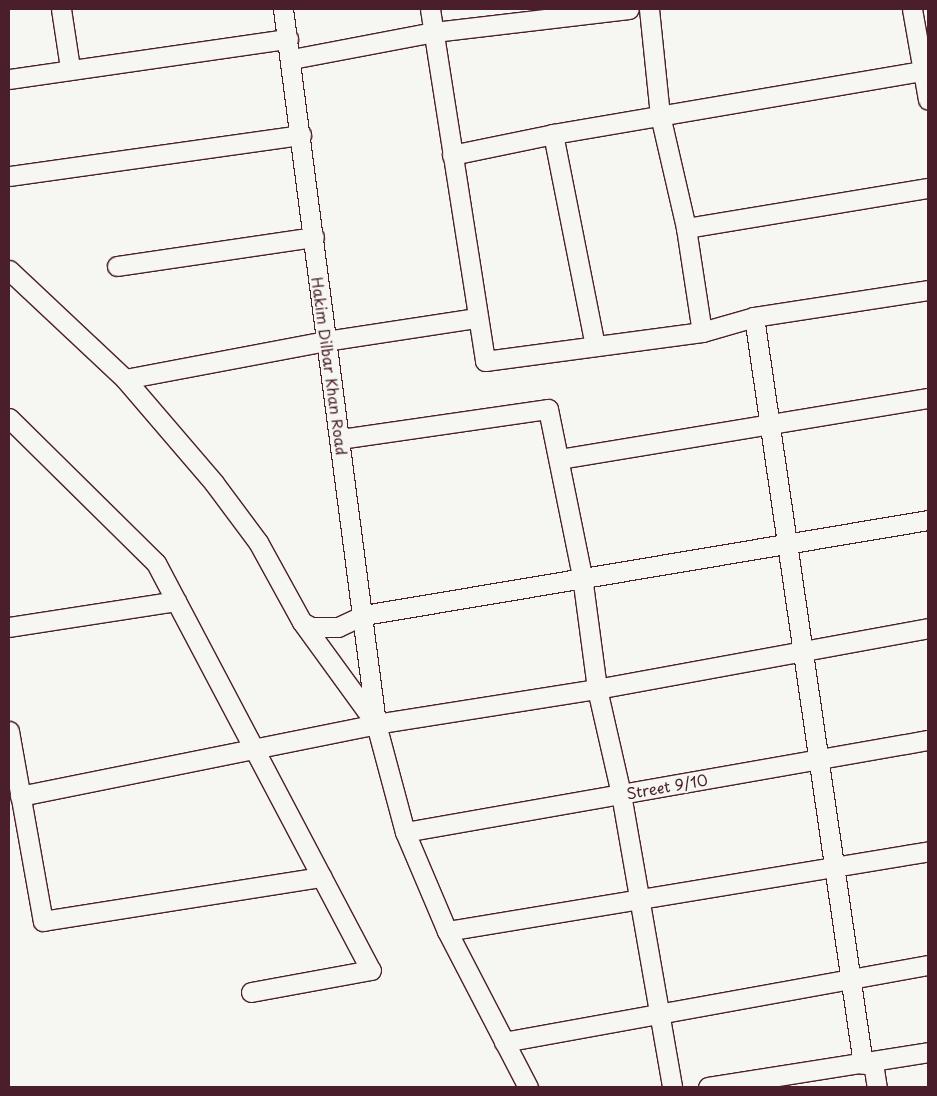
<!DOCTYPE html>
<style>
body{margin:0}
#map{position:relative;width:937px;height:1096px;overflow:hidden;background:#f6f6f2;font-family:"Playpen Sans",sans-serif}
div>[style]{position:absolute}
.roads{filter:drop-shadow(1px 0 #4a1f2b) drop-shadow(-1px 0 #4a1f2b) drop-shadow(0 1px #4a1f2b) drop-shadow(0 -1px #4a1f2b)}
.street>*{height:19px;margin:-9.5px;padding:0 9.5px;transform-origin:9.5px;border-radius:9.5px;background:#f6f6f2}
span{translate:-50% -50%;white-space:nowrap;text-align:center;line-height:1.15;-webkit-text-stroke:4px #f6f6f2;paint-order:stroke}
.street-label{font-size:15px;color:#4a1f2b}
.frame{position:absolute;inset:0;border:10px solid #4a1f2b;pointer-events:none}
</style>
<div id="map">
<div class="roads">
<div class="street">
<i style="left:61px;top:9px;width:60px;rotate:81.3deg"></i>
<i style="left:283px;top:9px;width:720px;rotate:82.58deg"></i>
<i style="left:430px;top:9px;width:356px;rotate:81.1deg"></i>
<i style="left:485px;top:361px;width:219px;rotate:-7.6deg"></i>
<i style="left:702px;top:332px;width:54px;rotate:-16.1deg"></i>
<i style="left:754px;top:317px;width:176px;rotate:-8.8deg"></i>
<i style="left:649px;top:9px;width:107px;rotate:84.1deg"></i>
<i style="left:660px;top:115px;width:116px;rotate:77deg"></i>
<i style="left:686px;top:228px;width:105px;rotate:81.3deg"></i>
<i style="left:912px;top:9px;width:92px;rotate:80deg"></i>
<i style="left:292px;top:59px;width:145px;rotate:-10.8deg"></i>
<i style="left:434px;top:32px;width:196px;rotate:-6.7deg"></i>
<i style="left:9px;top:79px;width:282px;rotate:-8.2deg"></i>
<i style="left:553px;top:134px;width:216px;rotate:78.8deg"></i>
<i style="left:452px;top:155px;width:103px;rotate:-11.7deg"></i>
<i style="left:553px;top:134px;width:380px;rotate:-9.7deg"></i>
<i style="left:9px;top:176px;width:295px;rotate:-8deg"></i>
<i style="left:686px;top:228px;width:245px;rotate:-9.4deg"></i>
<i style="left:117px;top:266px;width:199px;rotate:-8.4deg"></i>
<i style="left:9px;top:270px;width:159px;rotate:43.2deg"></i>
<i style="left:125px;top:379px;width:137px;rotate:49.4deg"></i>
<i style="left:214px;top:483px;width:74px;rotate:53.3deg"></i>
<i style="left:258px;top:542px;width:91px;rotate:61.2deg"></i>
<i style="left:302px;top:622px;width:126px;rotate:54deg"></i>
<i style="left:376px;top:724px;width:112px;rotate:75deg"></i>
<i style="left:405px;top:832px;width:108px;rotate:67deg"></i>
<i style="left:447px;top:931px;width:176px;rotate:62.6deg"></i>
<i style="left:754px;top:317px;width:755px;rotate:81.7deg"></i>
<i style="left:125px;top:379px;width:205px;rotate:-10.7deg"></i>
<i style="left:326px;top:341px;width:153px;rotate:-8.7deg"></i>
<i style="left:9px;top:418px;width:206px;rotate:44.6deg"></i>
<i style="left:156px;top:563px;width:460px;rotate:62.2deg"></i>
<i style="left:371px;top:970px;width:122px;rotate:169.6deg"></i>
<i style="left:340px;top:439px;width:210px;rotate:-8.2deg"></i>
<i style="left:548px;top:409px;width:170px;rotate:78.5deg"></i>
<i style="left:582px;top:576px;width:114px;rotate:82.4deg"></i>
<i style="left:597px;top:689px;width:108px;rotate:77.1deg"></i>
<i style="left:621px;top:794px;width:297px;rotate:80.1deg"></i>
<i style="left:559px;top:459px;width:374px;rotate:-9.4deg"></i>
<i style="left:302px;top:622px;width:10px;rotate:29deg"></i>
<i style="left:311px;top:627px;width:27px"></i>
<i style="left:338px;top:627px;width:29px;rotate:-25deg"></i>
<i style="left:364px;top:615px;width:572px;rotate:-9.56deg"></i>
<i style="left:9px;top:627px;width:169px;rotate:-8.8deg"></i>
<i style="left:9px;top:731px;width:193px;rotate:79.9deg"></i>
<i style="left:43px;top:921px;width:282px;rotate:-9deg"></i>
<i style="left:20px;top:796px;width:363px;rotate:-11.4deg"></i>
<i style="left:376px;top:724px;width:224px;rotate:-9deg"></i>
<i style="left:597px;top:689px;width:337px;rotate:-10.4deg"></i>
<i style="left:405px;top:832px;width:531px;rotate:-9.98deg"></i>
<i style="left:447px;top:931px;width:488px;rotate:-9.4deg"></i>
<i style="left:504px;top:1042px;width:431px;rotate:-10.3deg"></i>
<i style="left:873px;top:1063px;width:24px;rotate:81deg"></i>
<i style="left:708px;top:1087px;width:223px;rotate:-9deg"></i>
</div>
</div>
<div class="street-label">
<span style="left:330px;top:366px;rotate:82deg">Hakim Dilbar Khan Road</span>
<span style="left:667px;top:786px;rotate:-10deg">Street 9/10</span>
</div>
<div class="frame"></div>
</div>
